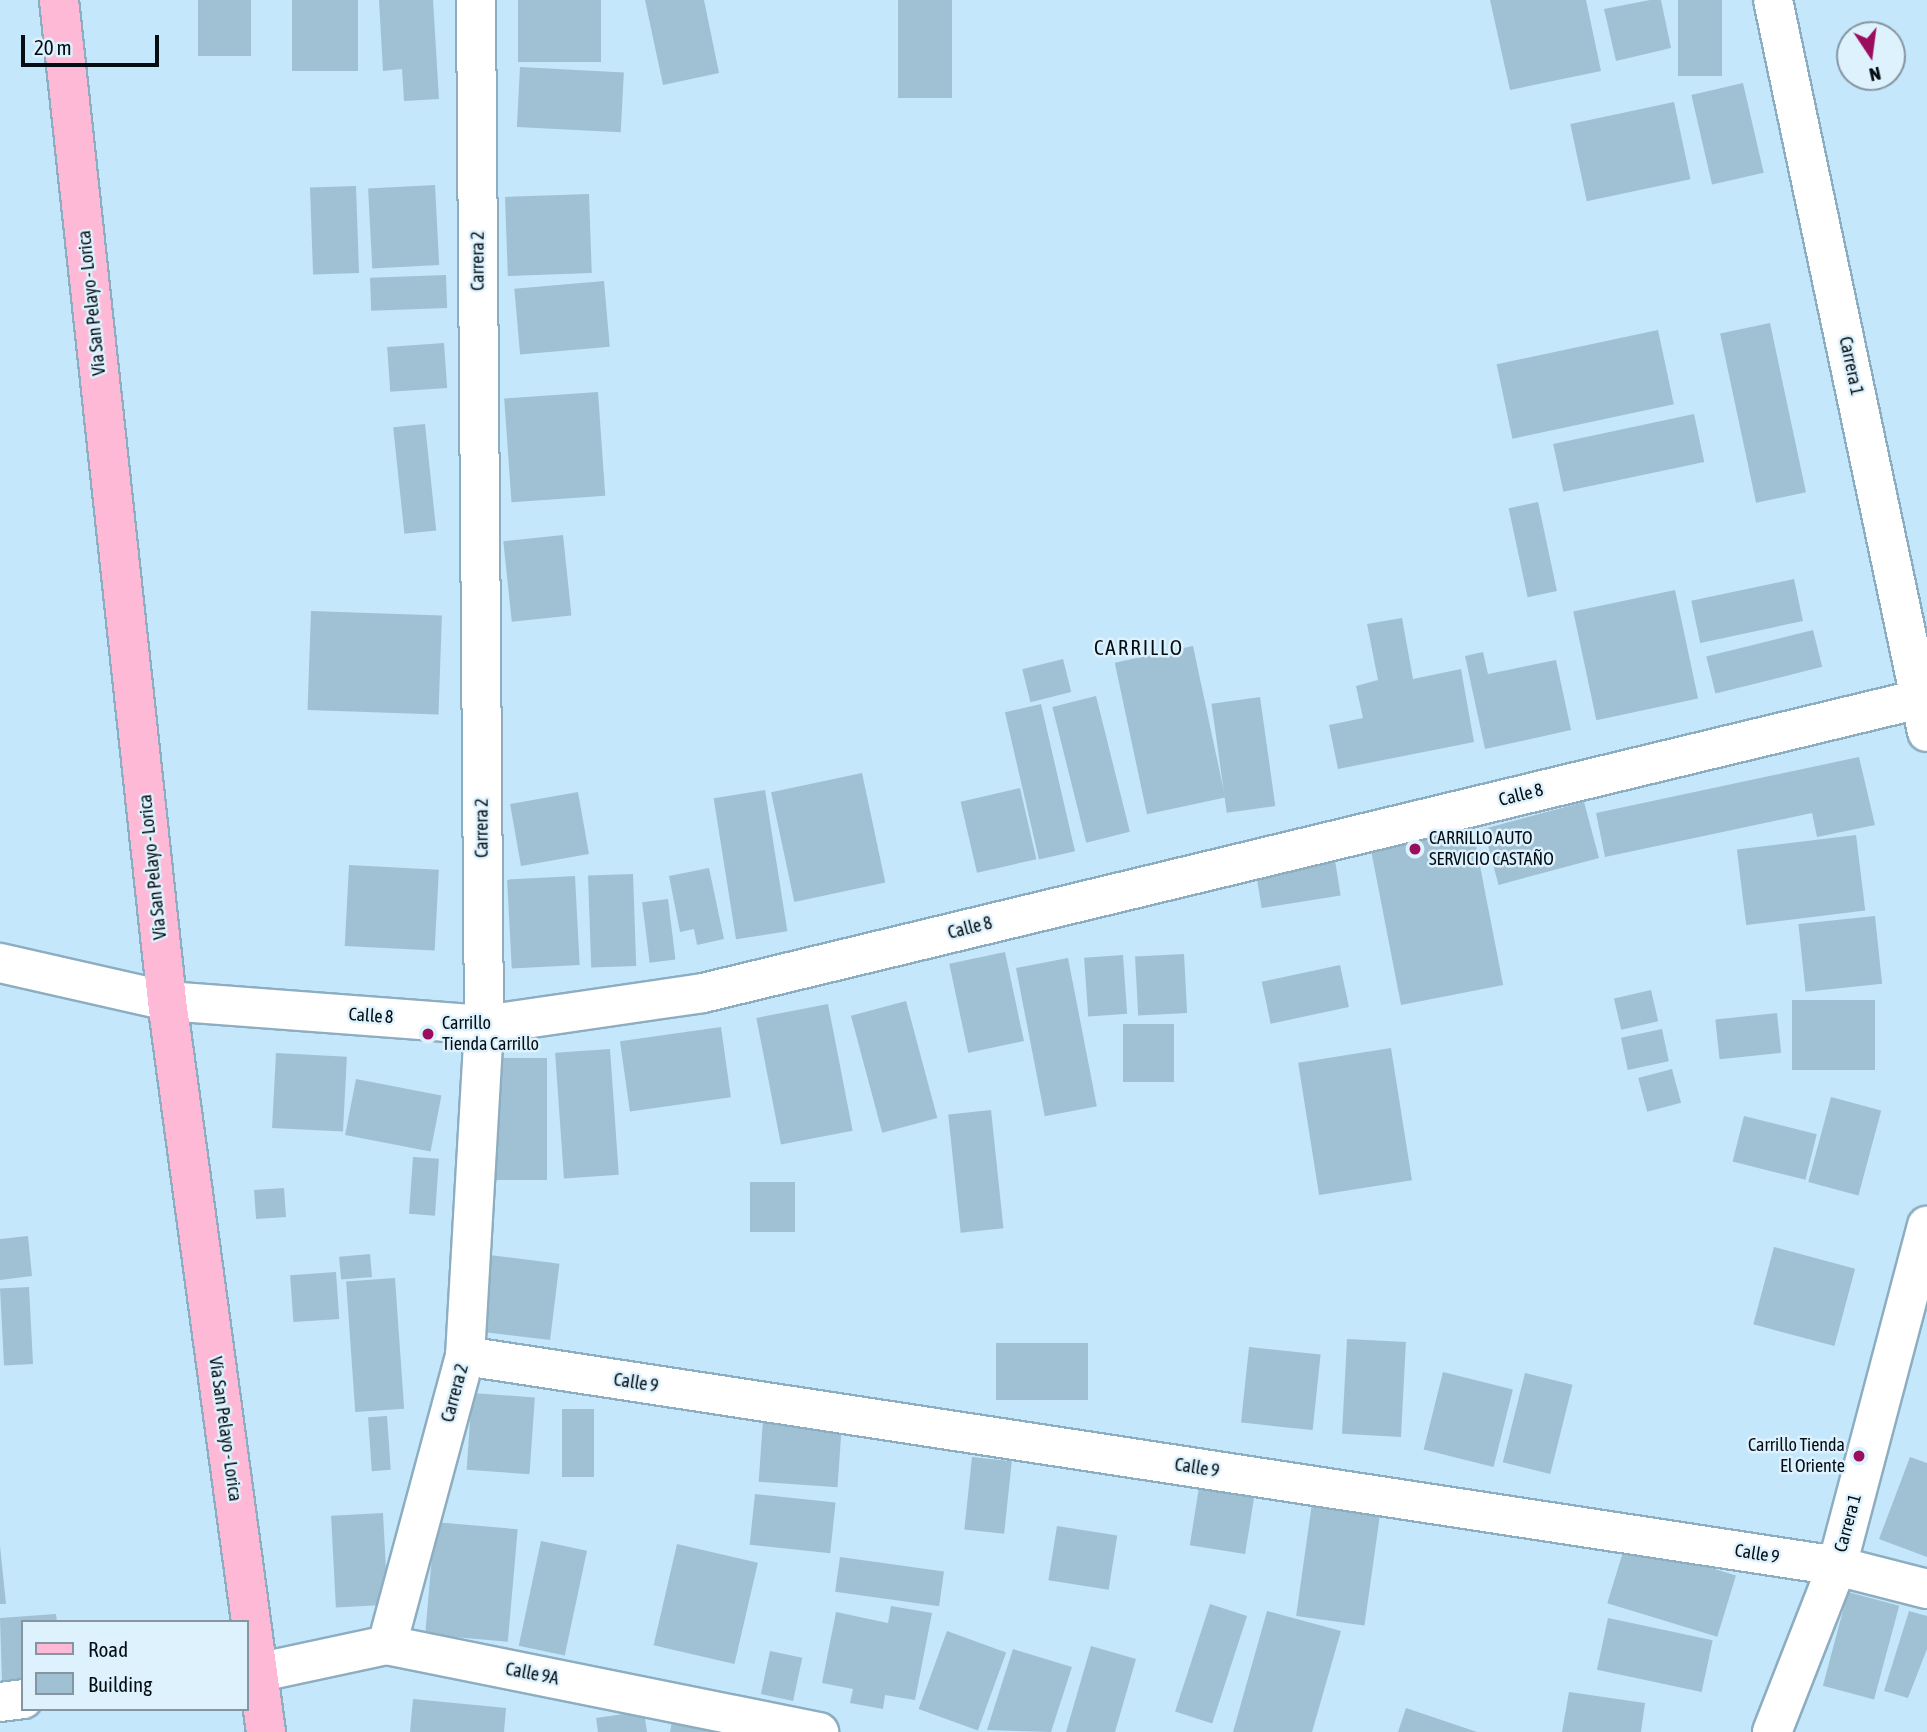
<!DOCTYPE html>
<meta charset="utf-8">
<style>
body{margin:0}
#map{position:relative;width:1927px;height:1732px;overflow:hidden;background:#c5e7fb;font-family:"Asap Condensed",sans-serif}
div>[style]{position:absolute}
.building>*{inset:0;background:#a0c1d4;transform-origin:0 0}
.roads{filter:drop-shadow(2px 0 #8dadc0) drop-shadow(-2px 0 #8dadc0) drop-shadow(0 2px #8dadc0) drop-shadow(0 -2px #8dadc0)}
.street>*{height:38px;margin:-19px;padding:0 19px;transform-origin:19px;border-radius:19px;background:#fff}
.primary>*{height:38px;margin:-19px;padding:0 19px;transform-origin:19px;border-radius:19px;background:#feb9d7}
.dots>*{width:19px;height:19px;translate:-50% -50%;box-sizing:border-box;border:4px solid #def2fe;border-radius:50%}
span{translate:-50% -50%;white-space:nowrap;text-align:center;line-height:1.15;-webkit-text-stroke:5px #def2fe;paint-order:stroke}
.street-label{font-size:18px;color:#030d13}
.poi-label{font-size:18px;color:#030d13}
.left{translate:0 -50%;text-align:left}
.right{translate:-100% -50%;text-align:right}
.quarter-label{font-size:21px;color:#030d13;letter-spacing:2px}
.legend{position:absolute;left:21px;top:1620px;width:228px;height:91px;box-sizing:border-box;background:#def2fe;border:2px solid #8696a0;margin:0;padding:9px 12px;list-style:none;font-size:21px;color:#030d13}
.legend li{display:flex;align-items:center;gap:14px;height:35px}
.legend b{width:35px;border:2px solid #8696a0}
.north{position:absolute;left:1836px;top:21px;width:70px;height:70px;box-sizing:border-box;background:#def2fe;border:2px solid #8696a0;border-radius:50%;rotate:167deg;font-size:19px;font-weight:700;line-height:28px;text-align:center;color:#030d13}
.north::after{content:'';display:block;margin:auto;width:24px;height:32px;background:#9b0e5e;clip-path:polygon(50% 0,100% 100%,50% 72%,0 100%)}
.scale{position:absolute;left:21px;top:35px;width:138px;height:32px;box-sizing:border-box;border:4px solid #030d13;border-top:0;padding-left:9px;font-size:21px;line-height:24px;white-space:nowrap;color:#030d13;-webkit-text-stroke:5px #def2fe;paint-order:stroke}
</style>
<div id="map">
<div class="building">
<i style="left:198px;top:0;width:53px;height:56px"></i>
<i style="left:292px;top:0;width:66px;height:71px"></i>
<i style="clip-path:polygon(379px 0,433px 0,439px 99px,404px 101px,402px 69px,383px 71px)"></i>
<i style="left:518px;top:0;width:83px;height:62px"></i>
<i style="clip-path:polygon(645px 0,704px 0,719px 73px,663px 85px)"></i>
<i style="left:898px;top:0;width:54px;height:98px"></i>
<i style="clip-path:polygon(1490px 0,1586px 0,1601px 71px,1510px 90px)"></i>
<i style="clip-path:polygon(1650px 0,1661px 0,1671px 48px,1616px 61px,1604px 9px)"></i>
<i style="left:1678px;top:0;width:44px;height:76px"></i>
<i style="left:520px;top:67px;width:104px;height:60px;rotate:3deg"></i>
<i style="left:1743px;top:83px;width:92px;height:53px;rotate:77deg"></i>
<i style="left:1674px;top:102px;width:79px;height:106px;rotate:78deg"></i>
<i style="left:435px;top:185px;width:80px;height:67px;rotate:87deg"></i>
<i style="left:356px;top:186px;width:87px;height:46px;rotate:88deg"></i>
<i style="left:589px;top:194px;width:79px;height:84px;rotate:88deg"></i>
<i style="left:446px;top:275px;width:33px;height:76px;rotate:88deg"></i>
<i style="left:604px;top:281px;width:66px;height:90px;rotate:85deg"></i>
<i style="left:1770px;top:323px;width:173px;height:51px;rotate:78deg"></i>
<i style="left:1658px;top:330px;width:76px;height:165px;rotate:78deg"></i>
<i style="left:444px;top:343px;width:45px;height:57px;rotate:86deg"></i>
<i style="left:598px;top:392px;width:104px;height:94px;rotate:86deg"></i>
<i style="left:1694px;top:414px;width:49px;height:144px;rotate:78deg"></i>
<i style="left:425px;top:424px;width:107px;height:32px;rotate:84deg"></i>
<i style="left:1538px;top:502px;width:91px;height:30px;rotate:78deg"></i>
<i style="left:563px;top:535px;width:81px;height:60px;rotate:84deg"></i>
<i style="left:1794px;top:579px;width:43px;height:105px;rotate:78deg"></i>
<i style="left:1675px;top:590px;width:111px;height:104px;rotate:78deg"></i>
<i style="left:311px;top:611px;width:131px;height:99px;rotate:2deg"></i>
<i style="clip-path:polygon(1402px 618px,1413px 679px,1461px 669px,1474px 742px,1338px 769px,1329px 725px,1363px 718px,1356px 686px,1378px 680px,1367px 624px)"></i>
<i style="left:1813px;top:630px;width:38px;height:110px;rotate:76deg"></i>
<i style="left:1193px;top:646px;width:155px;height:80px;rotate:78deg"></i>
<i style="clip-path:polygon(1483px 652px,1488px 674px,1556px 660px,1571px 730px,1485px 749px,1465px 656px)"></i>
<i style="left:1063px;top:659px;width:34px;height:42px;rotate:76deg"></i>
<i style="left:1096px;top:696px;width:140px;height:45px;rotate:76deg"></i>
<i style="left:1260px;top:697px;width:110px;height:49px;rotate:82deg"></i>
<i style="left:1041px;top:704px;width:151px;height:37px;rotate:77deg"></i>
<i style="clip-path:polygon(1859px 757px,1875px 825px,1817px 837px,1812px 813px,1605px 857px,1596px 813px)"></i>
<i style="left:862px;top:773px;width:112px;height:93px;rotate:78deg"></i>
<i style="left:1020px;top:788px;width:73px;height:61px;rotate:77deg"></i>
<i style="left:765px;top:790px;width:143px;height:52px;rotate:81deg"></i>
<i style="left:578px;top:792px;width:63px;height:69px;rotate:80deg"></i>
<i style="left:1584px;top:802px;width:58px;height:104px;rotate:75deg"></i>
<i style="left:1473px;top:830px;width:158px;height:104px;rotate:79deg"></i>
<i style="left:1856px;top:835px;width:76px;height:120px;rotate:83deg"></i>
<i style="left:1335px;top:860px;width:36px;height:80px;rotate:81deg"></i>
<i style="left:349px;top:865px;width:90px;height:81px;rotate:3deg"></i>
<i style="clip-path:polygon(709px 868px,724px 939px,697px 945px,694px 929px,680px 932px,669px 876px)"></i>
<i style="left:633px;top:874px;width:92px;height:45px;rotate:88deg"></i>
<i style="left:575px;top:876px;width:89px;height:68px;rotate:87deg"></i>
<i style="left:668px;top:899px;width:61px;height:26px;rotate:83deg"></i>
<i style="left:1875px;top:916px;width:68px;height:77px;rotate:84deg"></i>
<i style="left:1005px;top:952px;width:91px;height:57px;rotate:78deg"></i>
<i style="left:1184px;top:954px;width:59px;height:49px;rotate:87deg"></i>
<i style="left:1123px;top:955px;width:59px;height:39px;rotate:86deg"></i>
<i style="left:1068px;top:958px;width:151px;height:53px;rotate:79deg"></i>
<i style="left:1340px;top:965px;width:43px;height:80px;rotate:78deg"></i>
<i style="left:1651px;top:990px;width:32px;height:38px;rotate:77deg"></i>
<i style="left:1875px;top:1000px;width:70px;height:83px;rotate:90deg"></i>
<i style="left:906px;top:1001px;width:121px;height:57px;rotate:75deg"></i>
<i style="left:828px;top:1004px;width:129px;height:73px;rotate:79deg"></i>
<i style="left:1777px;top:1013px;width:40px;height:62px;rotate:84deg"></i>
<i style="left:1174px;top:1024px;width:58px;height:51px;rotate:90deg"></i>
<i style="left:721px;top:1027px;width:71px;height:102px;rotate:82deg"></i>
<i style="left:1662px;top:1029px;width:33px;height:42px;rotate:78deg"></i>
<i style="left:1391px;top:1048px;width:134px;height:94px;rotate:81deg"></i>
<i style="left:610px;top:1049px;width:126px;height:55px;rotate:86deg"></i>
<i style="left:276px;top:1053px;width:71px;height:75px;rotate:3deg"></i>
<i style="left:492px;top:1058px;width:55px;height:122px"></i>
<i style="left:1672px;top:1069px;width:35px;height:35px;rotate:75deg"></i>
<i style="left:356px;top:1079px;width:87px;height:57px;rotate:11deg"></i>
<i style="left:1831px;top:1097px;width:52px;height:88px;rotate:15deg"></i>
<i style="left:991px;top:1110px;width:119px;height:43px;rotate:84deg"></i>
<i style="left:1744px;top:1116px;width:75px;height:47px;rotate:14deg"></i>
<i style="left:413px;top:1157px;width:26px;height:57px;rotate:4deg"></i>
<i style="left:795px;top:1182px;width:50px;height:45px;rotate:90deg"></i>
<i style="left:284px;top:1188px;width:29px;height:30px;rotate:86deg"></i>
<i style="clip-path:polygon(28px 1236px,32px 1276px,0 1280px,0 1239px)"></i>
<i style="left:1774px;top:1247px;width:84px;height:80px;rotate:15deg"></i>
<i style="left:370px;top:1254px;width:23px;height:31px;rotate:85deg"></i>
<i style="left:489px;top:1255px;width:71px;height:77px;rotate:7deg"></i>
<i style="left:336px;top:1272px;width:47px;height:46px;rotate:86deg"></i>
<i style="left:395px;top:1278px;width:131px;height:49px;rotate:86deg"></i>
<i style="left:29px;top:1287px;width:77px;height:29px;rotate:87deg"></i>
<i style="left:1347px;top:1339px;width:59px;height:95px;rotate:3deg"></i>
<i style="left:1088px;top:1343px;width:57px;height:92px;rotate:90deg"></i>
<i style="left:1249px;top:1347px;width:72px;height:76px;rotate:6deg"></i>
<i style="left:1443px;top:1372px;width:72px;height:80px;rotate:14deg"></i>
<i style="left:1525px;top:1373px;width:49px;height:92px;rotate:14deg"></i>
<i style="left:472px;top:1393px;width:63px;height:77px;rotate:4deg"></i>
<i style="left:562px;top:1409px;width:32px;height:68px"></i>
<i style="left:387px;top:1416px;width:54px;height:19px;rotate:86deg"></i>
<i style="left:763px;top:1420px;width:79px;height:62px;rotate:4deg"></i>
<i style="left:972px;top:1457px;width:40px;height:73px;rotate:6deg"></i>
<i style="clip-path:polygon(1910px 1457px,1927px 1463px,1927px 1557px,1879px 1539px)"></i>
<i style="left:1200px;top:1481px;width:56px;height:65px;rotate:9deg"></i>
<i style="left:755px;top:1494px;width:81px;height:51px;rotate:6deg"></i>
<i style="left:1312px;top:1503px;width:69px;height:114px;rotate:8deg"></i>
<i style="left:383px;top:1513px;width:92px;height:52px;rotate:87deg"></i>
<i style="left:435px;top:1522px;width:83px;height:113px;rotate:5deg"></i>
<i style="left:1057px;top:1526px;width:61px;height:55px;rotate:9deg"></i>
<i style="left:541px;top:1541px;width:47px;height:107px;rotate:12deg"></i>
<i style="left:1626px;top:1542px;width:115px;height:64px;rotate:17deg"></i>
<i style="left:677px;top:1544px;width:83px;height:104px;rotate:13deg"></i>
<i style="clip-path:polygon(0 1546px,6px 1604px,0 1604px)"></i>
<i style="left:840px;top:1557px;width:105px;height:35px;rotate:8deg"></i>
<i style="left:1848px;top:1592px;width:53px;height:97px;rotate:15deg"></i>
<i style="left:1210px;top:1604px;width:39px;height:113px;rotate:18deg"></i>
<i style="clip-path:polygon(891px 1606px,932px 1613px,915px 1700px,885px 1695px,883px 1709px,850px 1703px,853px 1689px,822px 1683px,836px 1612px,888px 1623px)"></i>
<i style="clip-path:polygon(1267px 1611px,1341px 1631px,1312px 1732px,1233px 1732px)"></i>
<i style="clip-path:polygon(1909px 1611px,1927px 1616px,1927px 1649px,1908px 1698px,1884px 1691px)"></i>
<i style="clip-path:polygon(56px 1614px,57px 1622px,23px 1622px,23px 1680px,2px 1681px,0 1618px)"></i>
<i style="left:1608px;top:1618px;width:107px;height:53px;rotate:12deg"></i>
<i style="left:947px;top:1631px;width:63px;height:83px;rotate:20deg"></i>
<i style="clip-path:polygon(1091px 1646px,1136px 1659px,1115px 1732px,1066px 1732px)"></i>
<i style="clip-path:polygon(1013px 1649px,1072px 1667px,1051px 1732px,987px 1730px)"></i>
<i style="left:770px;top:1651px;width:33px;height:44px;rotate:12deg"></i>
<i style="clip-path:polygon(1569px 1692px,1645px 1703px,1641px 1732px,1562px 1732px)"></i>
<i style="clip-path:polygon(413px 1699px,506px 1708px,504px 1732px,410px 1732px)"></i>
<i style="clip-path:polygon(1406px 1708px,1477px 1732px,1398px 1732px)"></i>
<i style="clip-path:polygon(644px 1711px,647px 1732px,598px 1732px,596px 1718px)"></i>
<i style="clip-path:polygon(672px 1721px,732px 1732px,670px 1732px)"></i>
</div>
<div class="roads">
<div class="street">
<i style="left:1773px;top:0;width:748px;rotate:78.12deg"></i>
<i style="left:0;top:963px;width:171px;rotate:12.8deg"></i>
<i style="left:167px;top:1001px;width:318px;rotate:4.3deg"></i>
<i style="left:484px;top:1025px;width:221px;rotate:-8.3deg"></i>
<i style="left:703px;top:993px;width:1259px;rotate:-13.59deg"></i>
<i style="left:465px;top:1356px;width:1388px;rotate:8.7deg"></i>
<i style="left:1837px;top:1566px;width:93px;rotate:14.3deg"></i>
<i style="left:387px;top:1645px;width:299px;rotate:-74.9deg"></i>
<i style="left:465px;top:1356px;width:332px;rotate:-86.7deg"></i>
<i style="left:484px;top:1025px;width:1025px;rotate:-90.45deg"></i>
<i style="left:247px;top:1675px;width:143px;rotate:-12.1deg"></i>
<i style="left:387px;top:1645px;width:441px;rotate:11.4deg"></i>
<i style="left:0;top:1702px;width:23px;rotate:-7deg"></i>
<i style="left:1772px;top:1732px;width:178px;rotate:-68.6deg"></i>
<i style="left:1837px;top:1566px;width:352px;rotate:-75.2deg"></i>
</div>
<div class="primary">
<i style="left:59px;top:0;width:1007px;rotate:83.84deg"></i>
<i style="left:167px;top:1001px;width:738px;rotate:82.29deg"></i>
</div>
</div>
<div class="dots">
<i style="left:1415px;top:849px;background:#9b0e5e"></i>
<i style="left:428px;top:1034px;background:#9b0e5e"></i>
<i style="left:1859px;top:1456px;background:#9b0e5e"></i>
</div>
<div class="street-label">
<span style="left:478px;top:261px;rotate:-90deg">Carrera 2</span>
<span style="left:92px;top:303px;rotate:-96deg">Vía San Pelayo - Lorica</span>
<span style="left:1851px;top:366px;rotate:78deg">Carrera 1</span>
<span style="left:1521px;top:795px;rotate:-14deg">Calle 8</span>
<span style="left:482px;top:828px;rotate:-90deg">Carrera 2</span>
<span style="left:153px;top:867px;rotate:-96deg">Vía San Pelayo - Lorica</span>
<span style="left:970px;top:928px;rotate:-14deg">Calle 8</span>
<span style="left:371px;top:1016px;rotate:4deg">Calle 8</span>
<span style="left:636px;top:1383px;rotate:9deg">Calle 9</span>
<span style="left:455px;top:1393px;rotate:-75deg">Carrera 2</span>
<span style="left:225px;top:1429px;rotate:82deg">Vía San Pelayo - Lorica</span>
<span style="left:1197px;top:1468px;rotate:9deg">Calle 9</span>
<span style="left:1848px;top:1523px;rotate:-75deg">Carrera 1</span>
<span style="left:1757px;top:1554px;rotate:9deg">Calle 9</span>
<span style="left:532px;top:1674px;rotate:11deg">Calle 9A</span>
</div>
<div class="poi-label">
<span class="left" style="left:1429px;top:849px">CARRILLO AUTO<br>SERVICIO CASTAÑO</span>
<span class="left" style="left:442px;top:1034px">Carrillo<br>Tienda Carrillo</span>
<span class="right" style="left:1845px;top:1456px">Carrillo Tienda<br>El Oriente</span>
</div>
<div class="quarter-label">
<span style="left:1139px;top:647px">CARRILLO</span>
</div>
<ul class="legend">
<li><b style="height:9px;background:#feb9d7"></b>Road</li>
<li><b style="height:19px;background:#a0c1d4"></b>Building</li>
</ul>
<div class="north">N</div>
<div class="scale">20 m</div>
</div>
